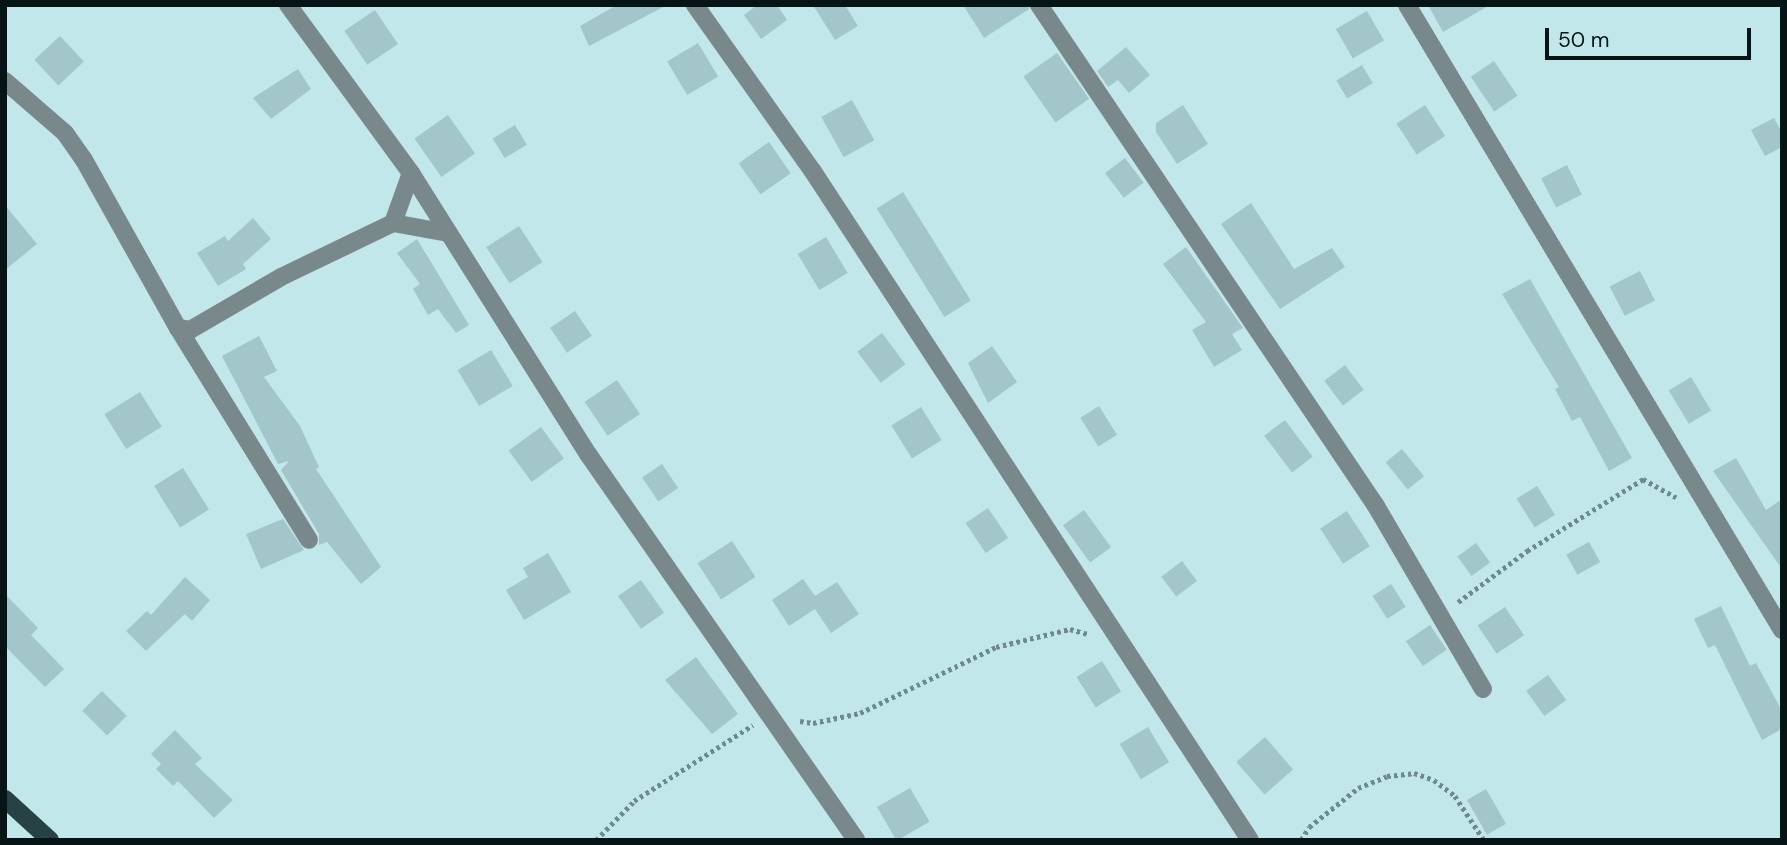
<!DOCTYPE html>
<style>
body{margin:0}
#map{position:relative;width:1787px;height:845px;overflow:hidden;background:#c2e7eb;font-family:"DM Sans",sans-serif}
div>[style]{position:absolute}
.building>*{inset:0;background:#a2c6ca;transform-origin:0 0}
.path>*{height:4.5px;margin-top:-2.25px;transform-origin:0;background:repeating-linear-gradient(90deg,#6f8a8c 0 3.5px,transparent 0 7px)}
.minor>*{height:18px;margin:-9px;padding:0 9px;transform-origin:9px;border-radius:9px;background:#79888a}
.major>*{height:18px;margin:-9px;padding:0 9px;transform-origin:9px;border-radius:9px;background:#274245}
span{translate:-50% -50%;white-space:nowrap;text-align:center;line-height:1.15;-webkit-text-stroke:6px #c2e7eb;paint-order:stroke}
.frame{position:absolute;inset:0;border:7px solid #061415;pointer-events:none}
.scale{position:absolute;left:1545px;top:28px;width:206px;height:32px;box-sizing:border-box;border:4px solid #061415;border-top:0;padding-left:9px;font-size:21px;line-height:24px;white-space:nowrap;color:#061415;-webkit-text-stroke:5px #c2e7eb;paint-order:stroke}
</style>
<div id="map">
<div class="building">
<i style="clip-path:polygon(617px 5px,667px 5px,589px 46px,580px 26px)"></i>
<i style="clip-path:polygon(757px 5px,777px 5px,787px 20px,761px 39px,744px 15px)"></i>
<i style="clip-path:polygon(813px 5px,845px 5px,858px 26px,835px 40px)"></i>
<i style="clip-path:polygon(963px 5px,1028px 5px,1029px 9px,984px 38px)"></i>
<i style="clip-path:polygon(1428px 5px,1490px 5px,1443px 32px)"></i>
<i style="left:375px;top:10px;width:41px;height:37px;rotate:56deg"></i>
<i style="left:1367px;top:11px;width:34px;height:36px;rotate:60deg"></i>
<i style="left:60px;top:36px;width:35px;height:35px;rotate:47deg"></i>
<i style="left:698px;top:43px;width:39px;height:36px;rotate:59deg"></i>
<i style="clip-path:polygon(1126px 47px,1150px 75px,1129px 93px,1118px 80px,1108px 87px,1097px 71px)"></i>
<i style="left:1057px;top:53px;width:56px;height:41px;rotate:55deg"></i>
<i style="left:1494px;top:61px;width:42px;height:28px;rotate:56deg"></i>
<i style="left:1362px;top:65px;width:21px;height:30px;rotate:59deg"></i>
<i style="clip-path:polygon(298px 69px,311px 89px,271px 119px,253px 98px)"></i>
<i style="left:852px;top:100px;width:46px;height:35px;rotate:61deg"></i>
<i style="clip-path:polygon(1183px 105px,1208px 144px,1177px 164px,1156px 132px,1156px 123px)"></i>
<i style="left:1425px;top:105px;width:37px;height:34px;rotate:57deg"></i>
<i style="left:448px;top:115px;width:47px;height:41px;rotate:55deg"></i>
<i style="clip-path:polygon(1774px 118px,1782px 133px,1782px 147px,1765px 156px,1751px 130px)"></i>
<i style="left:515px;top:125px;width:23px;height:26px;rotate:59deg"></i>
<i style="left:769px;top:142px;width:38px;height:37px;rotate:55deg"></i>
<i style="left:1125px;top:158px;width:31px;height:25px;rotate:53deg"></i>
<i style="left:1567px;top:165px;width:33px;height:29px;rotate:63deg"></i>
<i style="left:903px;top:192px;width:128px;height:31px;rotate:58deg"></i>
<i style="clip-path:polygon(1251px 203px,1294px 269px,1332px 248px,1345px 267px,1280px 309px,1221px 224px)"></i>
<i style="clip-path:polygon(5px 205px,37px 244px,5px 270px)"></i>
<i style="clip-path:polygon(253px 218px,271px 239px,243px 264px,246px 269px,218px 286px,197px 253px,225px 236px,228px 241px)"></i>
<i style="left:519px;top:226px;width:43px;height:39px;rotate:57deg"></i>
<i style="left:826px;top:237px;width:42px;height:33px;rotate:59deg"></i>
<i style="clip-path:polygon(417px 239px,469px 325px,456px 333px,438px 309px,428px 315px,413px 289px,420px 284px,397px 253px)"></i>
<i style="clip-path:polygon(1186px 247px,1243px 328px,1232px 334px,1242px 350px,1214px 367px,1192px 330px,1206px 322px,1163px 264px)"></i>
<i style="left:1640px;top:271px;width:33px;height:34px;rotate:63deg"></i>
<i style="clip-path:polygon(1530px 279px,1632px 458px,1609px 471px,1580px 417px,1572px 421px,1555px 389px,1559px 387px,1502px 294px)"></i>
<i style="left:575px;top:311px;width:30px;height:30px;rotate:56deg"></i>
<i style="left:882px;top:333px;width:39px;height:31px;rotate:53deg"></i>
<i style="clip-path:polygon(259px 336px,277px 371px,264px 377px,300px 426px,319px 467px,316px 469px,381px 567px,361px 584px,327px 542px,319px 545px,319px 534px,281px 470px,289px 461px,278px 464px,222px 356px)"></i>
<i style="clip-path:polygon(992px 346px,1017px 382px,988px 403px,968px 363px)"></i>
<i style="left:491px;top:350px;width:42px;height:39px;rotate:59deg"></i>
<i style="left:1345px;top:365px;width:31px;height:26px;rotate:53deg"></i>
<i style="left:1691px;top:377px;width:39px;height:26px;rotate:59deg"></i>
<i style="left:617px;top:380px;width:41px;height:39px;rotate:56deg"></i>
<i style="left:140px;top:392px;width:41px;height:42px;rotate:58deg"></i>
<i style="left:1099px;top:406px;width:34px;height:22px;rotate:58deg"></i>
<i style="left:921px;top:407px;width:39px;height:35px;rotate:58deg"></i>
<i style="left:1285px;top:420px;width:46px;height:26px;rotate:53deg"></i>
<i style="left:541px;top:427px;width:39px;height:40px;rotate:54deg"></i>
<i style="left:1402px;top:449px;width:35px;height:21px;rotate:51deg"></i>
<i style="clip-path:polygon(1736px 458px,1766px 510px,1782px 499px,1782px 569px,1713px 471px)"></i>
<i style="left:662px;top:464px;width:29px;height:24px;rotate:56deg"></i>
<i style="left:183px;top:468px;width:49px;height:34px;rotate:58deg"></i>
<i style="left:1537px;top:486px;width:34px;height:24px;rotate:58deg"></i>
<i style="left:988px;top:508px;width:36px;height:27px;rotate:56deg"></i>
<i style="left:1084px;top:510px;width:46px;height:26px;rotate:54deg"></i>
<i style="left:1347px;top:511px;width:42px;height:32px;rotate:57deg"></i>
<i style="clip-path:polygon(283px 519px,304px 550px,261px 569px,246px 534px)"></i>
<i style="left:732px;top:541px;width:43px;height:41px;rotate:57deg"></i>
<i style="left:1589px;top:542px;width:23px;height:26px;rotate:61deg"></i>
<i style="left:1476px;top:543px;width:24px;height:23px;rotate:54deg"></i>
<i style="clip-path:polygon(548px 553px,571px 592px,524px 620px,506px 590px,528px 577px,523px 568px)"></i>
<i style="left:1182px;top:561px;width:25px;height:26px;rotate:53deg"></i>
<i style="clip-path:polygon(185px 577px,210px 600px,192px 621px,185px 614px,146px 651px,126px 631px,147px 611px,151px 615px)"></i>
<i style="clip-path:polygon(803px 579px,815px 596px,837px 582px,859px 614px,831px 633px,815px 609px,789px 626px,772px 600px)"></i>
<i style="left:641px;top:580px;width:40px;height:28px;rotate:55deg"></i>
<i style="left:1391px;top:584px;width:27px;height:22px;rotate:57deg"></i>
<i style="clip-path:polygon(5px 594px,38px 628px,31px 635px,64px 669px,45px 687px,5px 646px)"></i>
<i style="clip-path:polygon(1721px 606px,1750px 666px,1756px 663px,1782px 711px,1782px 729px,1762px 740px,1715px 645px,1708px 648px,1694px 619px)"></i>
<i style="left:1505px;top:607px;width:34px;height:33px;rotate:56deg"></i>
<i style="left:1430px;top:625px;width:30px;height:29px;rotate:56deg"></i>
<i style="clip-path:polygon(696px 657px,738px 714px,712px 734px,665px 680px)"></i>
<i style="left:1102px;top:661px;width:36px;height:30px;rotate:58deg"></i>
<i style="left:1548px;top:675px;width:31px;height:27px;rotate:54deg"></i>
<i style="left:102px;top:691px;width:35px;height:28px;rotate:45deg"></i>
<i style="left:1148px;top:727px;width:41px;height:33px;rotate:59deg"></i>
<i style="clip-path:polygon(175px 730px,202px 758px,195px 764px,233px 800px,214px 818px,178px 781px,173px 786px,156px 769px,161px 764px,151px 754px)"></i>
<i style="left:1265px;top:737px;width:43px;height:38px;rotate:49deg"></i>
<i style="left:910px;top:788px;width:39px;height:38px;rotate:60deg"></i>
<i style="left:1486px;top:789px;width:40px;height:22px;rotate:60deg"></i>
</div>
<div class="path">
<i style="left:1458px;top:602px;width:86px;rotate:-36.5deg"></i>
<i style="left:1527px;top:551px;width:137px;rotate:-31.8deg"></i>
<i style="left:1643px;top:479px;width:38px;rotate:29deg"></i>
<i style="left:800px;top:721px;width:13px;rotate:9deg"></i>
<i style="left:813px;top:723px;width:48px;rotate:-12deg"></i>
<i style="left:860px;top:713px;width:151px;rotate:-25.9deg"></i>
<i style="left:996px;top:647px;width:76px;rotate:-13.7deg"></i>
<i style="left:1070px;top:629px;width:18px;rotate:16deg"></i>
<i style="left:596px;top:840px;width:54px;rotate:-45.7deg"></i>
<i style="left:634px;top:801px;width:141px;rotate:-32.6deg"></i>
<i style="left:1301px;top:840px;width:15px;rotate:-58deg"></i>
<i style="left:1309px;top:827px;width:63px;rotate:-38.5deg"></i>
<i style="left:1358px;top:788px;width:31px;rotate:-22deg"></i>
<i style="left:1387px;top:776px;width:27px;rotate:-6deg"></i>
<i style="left:1414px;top:773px;width:21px;rotate:19deg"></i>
<i style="left:1434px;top:780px;width:26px;rotate:37deg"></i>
<i style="left:1455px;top:796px;width:53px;rotate:56.6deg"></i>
</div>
<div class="minor">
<i style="left:288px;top:5px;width:208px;rotate:53.8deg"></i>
<i style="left:411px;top:173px;width:332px;rotate:57.8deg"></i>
<i style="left:588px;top:454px;width:470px;rotate:55.2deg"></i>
<i style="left:695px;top:5px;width:202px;rotate:54.7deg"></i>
<i style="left:812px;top:170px;width:800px;rotate:56.83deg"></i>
<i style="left:1039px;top:5px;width:604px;rotate:56.07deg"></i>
<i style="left:1376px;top:506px;width:212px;rotate:59.7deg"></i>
<i style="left:1407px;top:5px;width:729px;rotate:59.04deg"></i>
<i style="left:5px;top:81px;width:79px;rotate:40.9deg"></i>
<i style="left:65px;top:133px;width:33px;rotate:55deg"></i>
<i style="left:84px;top:160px;width:193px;rotate:60.8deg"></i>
<i style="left:178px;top:328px;width:12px;rotate:9deg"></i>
<i style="left:190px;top:330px;width:105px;rotate:-30.2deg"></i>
<i style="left:281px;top:277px;width:124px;rotate:-25.7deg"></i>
<i style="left:393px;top:223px;width:56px;rotate:10.3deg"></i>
<i style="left:393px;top:223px;width:53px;rotate:-70.2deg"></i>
<i style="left:178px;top:328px;width:249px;rotate:58.3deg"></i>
</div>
<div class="major">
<i style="left:5px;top:799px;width:61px;rotate:42.3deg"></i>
</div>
<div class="frame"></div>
<div class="scale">50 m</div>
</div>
